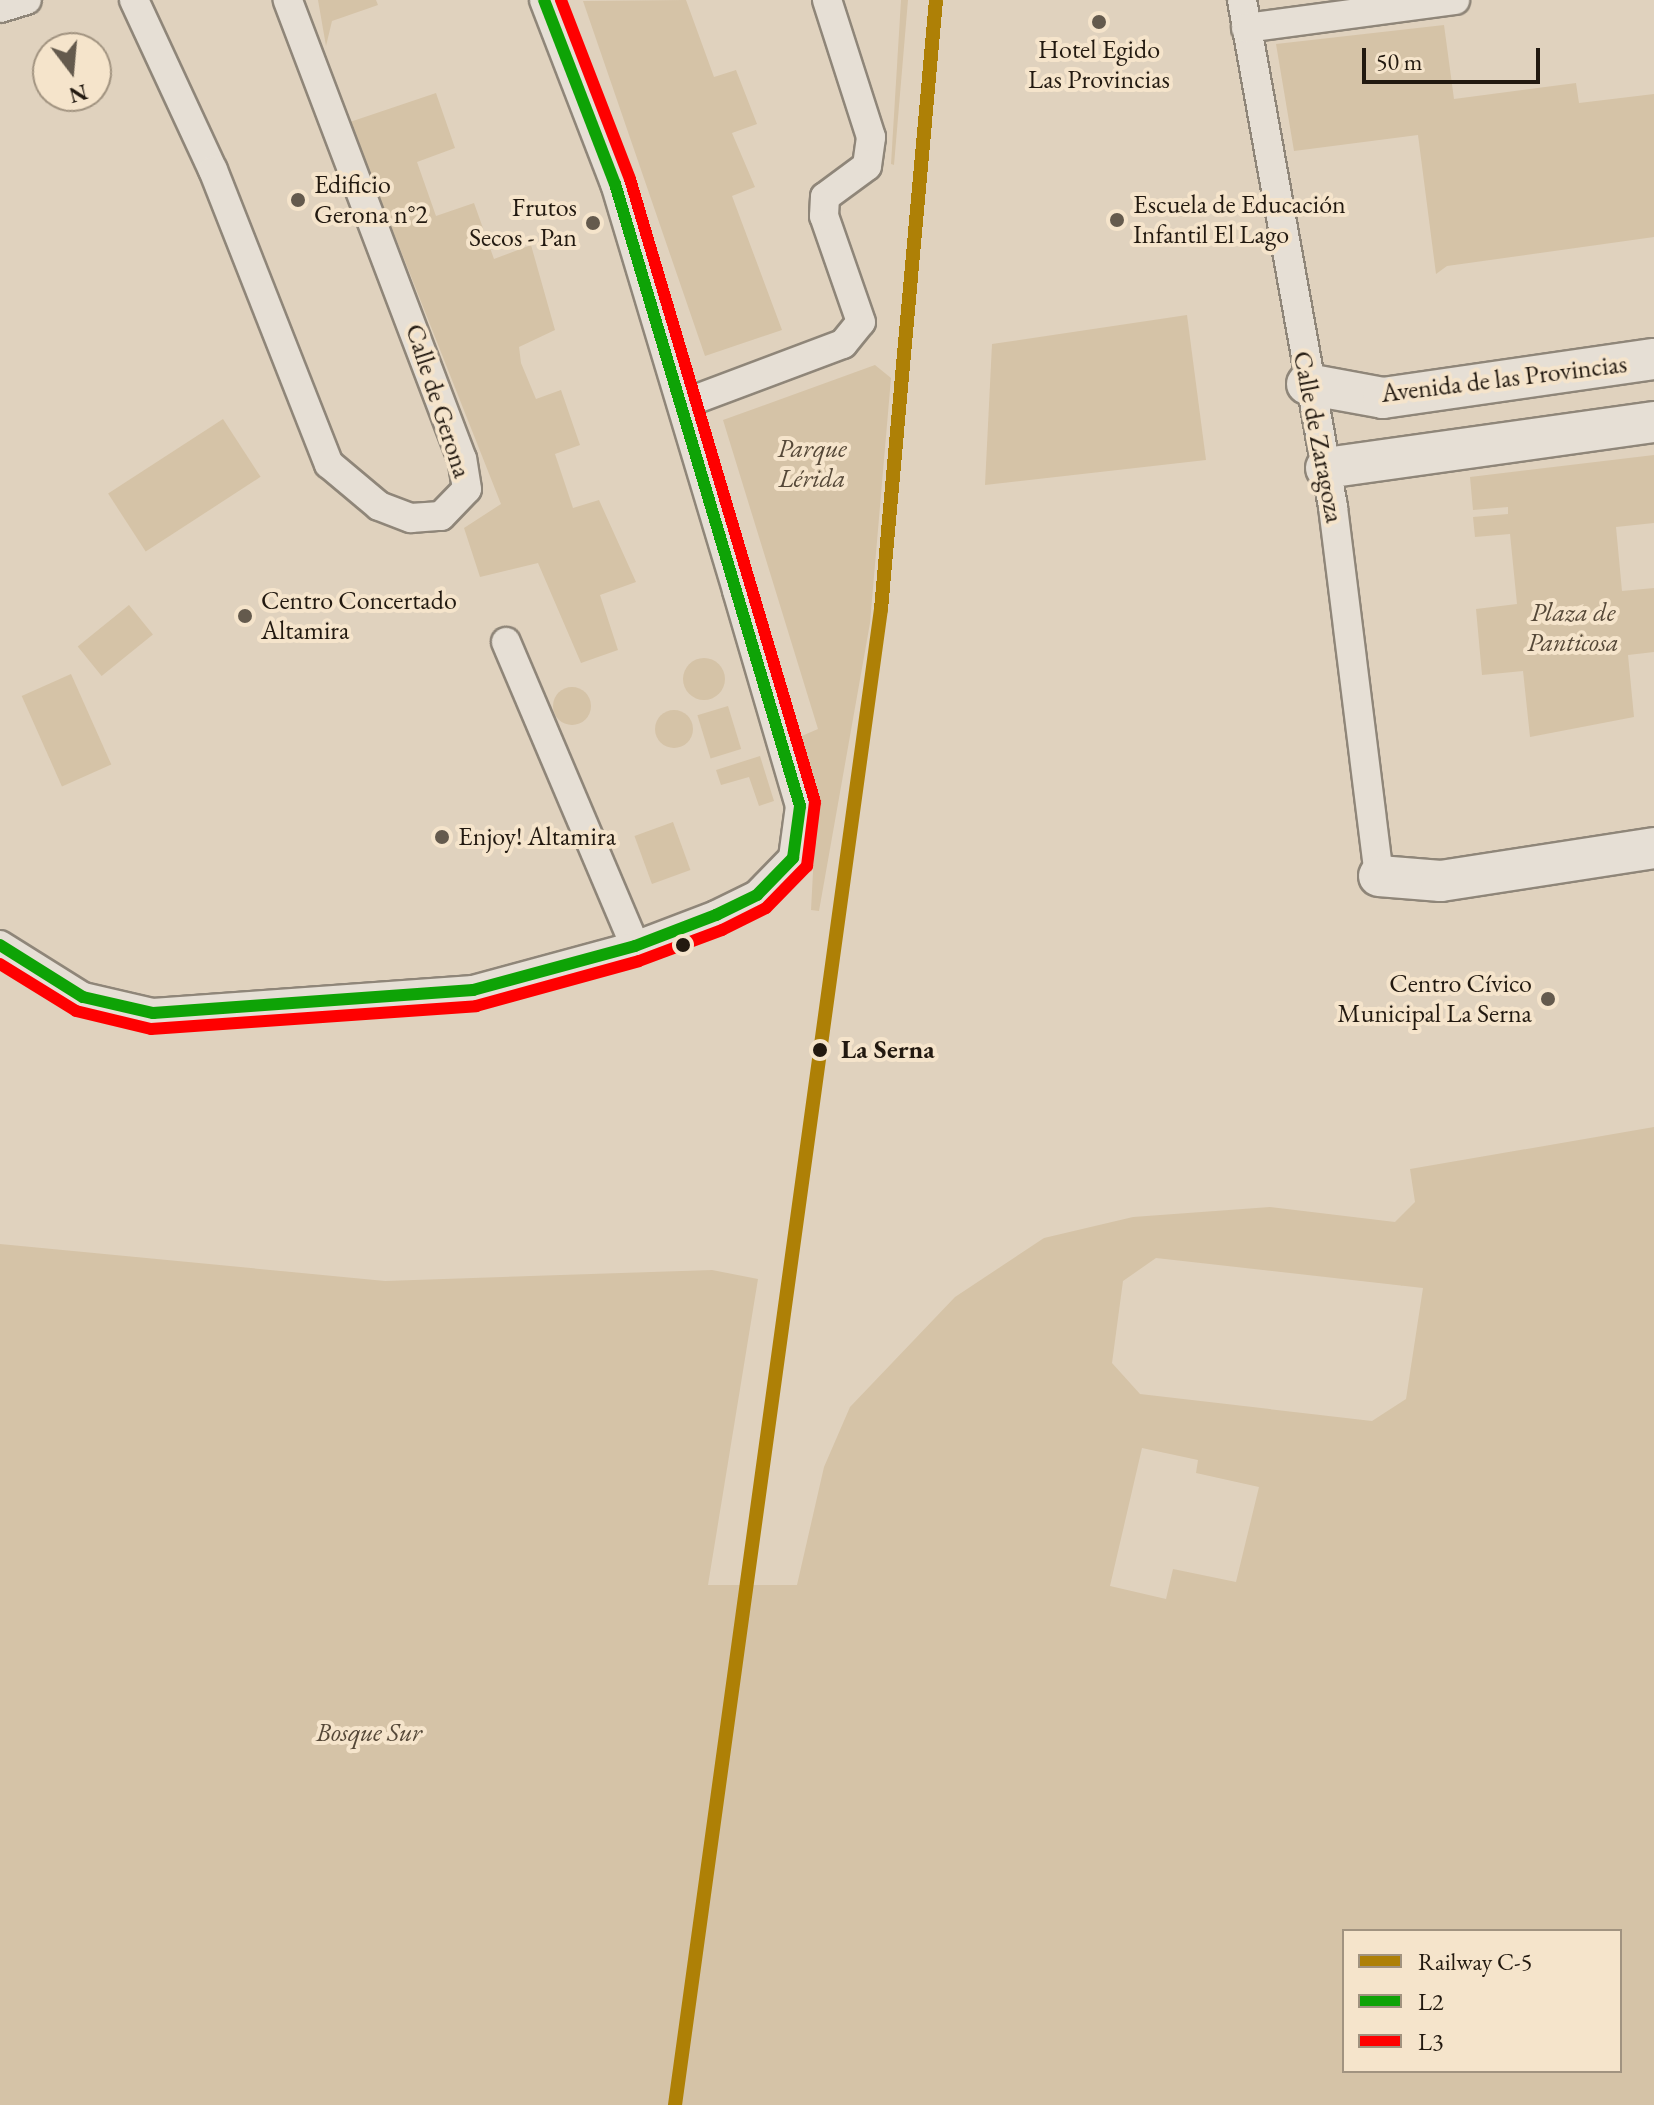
<!DOCTYPE html>
<meta charset="utf-8">
<style>
body{margin:0}
#map{position:relative;width:1654px;height:2105px;overflow:hidden;background:#e0d2be;font-family:"EB Garamond",serif}
div>[style]{position:absolute}
.green>*{inset:0;background:#d5c3a7;transform-origin:0 0}
.round{border-radius:50%}
.roads{filter:drop-shadow(2px 0 #8f8679) drop-shadow(-2px 0 #8f8679) drop-shadow(0 2px #8f8679) drop-shadow(0 -2px #8f8679)}
.street>*{height:28px;margin:-14px;padding:0 14px;transform-origin:14px;border-radius:14px;background:#e6dfd5}
.secondary>*{height:40px;margin:-20px;padding:0 20px;transform-origin:20px;border-radius:20px;background:#e6dfd5}
.bus-1>*{height:12px;margin:-6px;padding:0 6px;transform-origin:6px;border-radius:6px;background:#0ea306}
.bus-2>*{height:12px;margin:-6px;padding:0 6px;transform-origin:6px;border-radius:6px;background:#f00}
.rail-1>*{height:14px;margin:-7px;padding:0 7px;transform-origin:7px;border-radius:7px;background:#ae8006}
.dots>*{width:22px;height:22px;translate:-50% -50%;box-sizing:border-box;border:4px solid #f5e4cb;border-radius:50%}
span{translate:-50% -50%;white-space:nowrap;text-align:center;line-height:1.15;-webkit-text-stroke:8px #f5e4cb;paint-order:stroke}
.poi-label{font-size:26px;color:#221910}
.left{translate:0 -50%;text-align:left}
.right{translate:-100% -50%;text-align:right}
.street-label{font-size:26px;color:#221910}
.park-label{font-size:26px;color:#554838;font-style:italic}
.stop-label{font-size:26px;color:#221910;font-weight:700}
.legend{position:absolute;left:1342px;top:1929px;width:280px;height:144px;box-sizing:border-box;background:#f5e4cb;border:2px solid #a19380;margin:0;padding:10px 14px;list-style:none;font-size:24px;color:#221910}
.legend li{display:flex;align-items:center;gap:16px;height:40px}
.legend b{width:40px;border:2px solid #a19380}
.north{position:absolute;left:32px;top:32px;width:80px;height:80px;box-sizing:border-box;background:#f5e4cb;border:2px solid #a19380;border-radius:50%;rotate:164deg;font-size:22px;font-weight:700;line-height:32px;text-align:center;color:#221910}
.north::after{content:'';display:block;margin:auto;width:28px;height:36px;background:#645a4d;clip-path:polygon(50% 0,100% 100%,50% 72%,0 100%)}
.scale{position:absolute;left:1362px;top:48px;width:178px;height:36px;box-sizing:border-box;border:4px solid #221910;border-top:0;padding-left:10px;font-size:24px;line-height:28px;white-space:nowrap;color:#221910;-webkit-text-stroke:6px #f5e4cb;paint-order:stroke}
</style>
<div id="map">
<div class="green">
<i style="clip-path:polygon(318px 0,376px 0,378px 5px,332px 21px,326px 46px)"></i>
<i style="clip-path:polygon(686px 0,714px 77px,736px 70px,757px 124px,732px 133px,755px 187px,732px 196px,782px 330px,705px 356px,583px 1px)"></i>
<i style="clip-path:polygon(901px 0,908px 0,894px 165px,891px 164px)"></i>
<i style="clip-path:polygon(1444px 25px,1454px 99px,1576px 83px,1579px 103px,1654px 94px,1654px 237px,1447px 266px,1436px 274px,1418px 135px,1294px 151px,1276px 44px)"></i>
<i style="clip-path:polygon(436px 93px,455px 148px,417px 162px,436px 216px,474px 203px,494px 259px,531px 245px,555px 330px,519px 347px,521px 363px,536px 399px,561px 390px,580px 445px,555px 454px,573px 508px,599px 500px,636px 582px,600px 595px,618px 650px,581px 663px,538px 563px,480px 577px,464px 528px,501px 504px,350px 122px)"></i>
<i style="clip-path:polygon(1187px 315px,1206px 460px,985px 485px,992px 344px)"></i>
<i style="clip-path:polygon(875px 365px,891px 378px,870px 623px,819px 911px,811px 910px,817px 796px,797px 738px,818px 729px,723px 420px)"></i>
<i style="left:223px;top:419px;width:69px;height:137px;rotate:57deg"></i>
<i style="clip-path:polygon(1654px 455px,1654px 523px,1616px 527px,1622px 591px,1654px 588px,1654px 652px,1628px 655px,1634px 717px,1530px 737px,1523px 671px,1482px 675px,1476px 609px,1517px 604px,1510px 534px,1475px 537px,1473px 517px,1508px 514px,1508px 507px,1473px 510px,1470px 477px)"></i>
<i style="left:129px;top:605px;width:38px;height:66px;rotate:51deg"></i>
<i class="round" style="left:683px;top:658px;width:42px;height:42px"></i>
<i style="left:71px;top:674px;width:99px;height:54px;rotate:66deg"></i>
<i class="round" style="left:553px;top:687px;width:38px;height:38px"></i>
<i style="left:728px;top:706px;width:45px;height:32px;rotate:73deg"></i>
<i class="round" style="left:655px;top:710px;width:38px;height:38px"></i>
<i style="clip-path:polygon(760px 756px,774px 801px,759px 806px,749px 777px,721px 785px,716px 770px)"></i>
<i style="left:673px;top:822px;width:51px;height:41px;rotate:70deg"></i>
<i style="clip-path:polygon(evenodd,1654px 1127px,1654px 2105px,0 2105px,0 1244px,385px 1281px,712px 1270px,758px 1279px,708px 1585px,797px 1585px,824px 1467px,850px 1407px,955px 1297px,1044px 1238px,1133px 1217px,1270px 1207px,1395px 1222px,1415px 1202px,1410px 1169px,1654px 1127px,1156px 1258px,1423px 1288px,1406px 1399px,1372px 1421px,1140px 1394px,1112px 1363px,1123px 1281px,1156px 1258px,1654px 1127px,1142px 1448px,1198px 1460px,1196px 1473px,1259px 1487px,1236px 1582px,1173px 1569px,1166px 1599px,1110px 1586px,1142px 1448px,1654px 1127px,1620px 1931px,1620px 2071px,1344px 2071px,1344px 1931px,1620px 1931px)"></i>
</div>
<div class="roads">
<div class="street">
<i style="left:134px;top:0;width:187px;rotate:65.1deg"></i>
<i style="left:213px;top:170px;width:316px;rotate:68.5deg"></i>
<i style="left:329px;top:464px;width:65px;rotate:40deg"></i>
<i style="left:379px;top:506px;width:34px;rotate:21deg"></i>
<i style="left:411px;top:518px;width:30px;rotate:-4deg"></i>
<i style="left:441px;top:516px;width:37px;rotate:-46deg"></i>
<i style="left:467px;top:489px;width:30px;rotate:-99deg"></i>
<i style="left:462px;top:459px;width:491px;rotate:-110.8deg"></i>
<i style="left:1242px;top:0;width:515px;rotate:79.82deg"></i>
<i style="left:1333px;top:507px;width:372px;rotate:82.9deg"></i>
<i style="left:0;top:8px;width:28px;rotate:-17deg"></i>
<i style="left:1246px;top:28px;width:211px;rotate:-7.6deg"></i>
<i style="left:683px;top:404px;width:171px;rotate:-20.6deg"></i>
<i style="left:843px;top:344px;width:28px;rotate:-51deg"></i>
<i style="left:861px;top:322px;width:112px;rotate:-109.2deg"></i>
<i style="left:824px;top:216px;width:19px;rotate:-87deg"></i>
<i style="left:825px;top:197px;width:52px;rotate:-36.4deg"></i>
<i style="left:867px;top:166px;width:29px;rotate:-82deg"></i>
<i style="left:871px;top:137px;width:144px;rotate:-107.8deg"></i>
<i style="left:506px;top:642px;width:330px;rotate:67deg"></i>
<i style="left:0;top:945px;width:98px;rotate:32.1deg"></i>
<i style="left:83px;top:997px;width:72px;rotate:12.9deg"></i>
<i style="left:153px;top:1013px;width:321px;rotate:-4.1deg"></i>
<i style="left:473px;top:990px;width:168px;rotate:-15.2deg"></i>
<i style="left:635px;top:946px;width:87px;rotate:-20.9deg"></i>
<i style="left:716px;top:915px;width:46px;rotate:-26deg"></i>
<i style="left:757px;top:895px;width:52px;rotate:-45.8deg"></i>
<i style="left:793px;top:858px;width:52px;rotate:-82.3deg"></i>
<i style="left:800px;top:806px;width:225px;rotate:-106.3deg"></i>
<i style="left:737px;top:590px;width:424px;rotate:-106.7deg"></i>
<i style="left:615px;top:184px;width:197px;rotate:-111.1deg"></i>
</div>
<div class="secondary">
<i style="left:1307px;top:384px;width:77px;rotate:10.4deg"></i>
<i style="left:1383px;top:398px;width:274px;rotate:-8.2deg"></i>
<i style="left:1326px;top:468px;width:331px;rotate:-8deg"></i>
<i style="left:1379px;top:876px;width:62px;rotate:4.6deg"></i>
<i style="left:1441px;top:881px;width:216px;rotate:-8.8deg"></i>
</div>
</div>
<div class="bus-1">
<i style="left:0;top:945px;width:98px;rotate:32.1deg"></i>
<i style="left:83px;top:997px;width:72px;rotate:12.9deg"></i>
<i style="left:153px;top:1013px;width:321px;rotate:-4.1deg"></i>
<i style="left:473px;top:990px;width:168px;rotate:-15.2deg"></i>
<i style="left:635px;top:946px;width:87px;rotate:-20.9deg"></i>
<i style="left:716px;top:915px;width:46px;rotate:-26deg"></i>
<i style="left:757px;top:895px;width:52px;rotate:-45.8deg"></i>
<i style="left:793px;top:858px;width:52px;rotate:-82.3deg"></i>
<i style="left:800px;top:806px;width:649px;rotate:-106.56deg"></i>
<i style="left:615px;top:184px;width:197px;rotate:-111.1deg"></i>
</div>
<div class="bus-2">
<i style="left:0;top:964px;width:89px;rotate:31.7deg"></i>
<i style="left:76px;top:1011px;width:77px;rotate:13.5deg"></i>
<i style="left:151px;top:1029px;width:326px;rotate:-4deg"></i>
<i style="left:476px;top:1006px;width:169px;rotate:-15.4deg"></i>
<i style="left:639px;top:961px;width:89px;rotate:-20.5deg"></i>
<i style="left:722px;top:930px;width:49px;rotate:-26.6deg"></i>
<i style="left:766px;top:908px;width:59px;rotate:-45.7deg"></i>
<i style="left:807px;top:866px;width:64px;rotate:-82.9deg"></i>
<i style="left:815px;top:802px;width:650px;rotate:-106.54deg"></i>
<i style="left:630px;top:179px;width:192px;rotate:-111.1deg"></i>
</div>
<div class="rail-1">
<i style="left:675px;top:2105px;width:1510px;rotate:-82.16deg"></i>
<i style="left:881px;top:609px;width:611px;rotate:-84.84deg"></i>
</div>
<div class="dots">
<i style="left:1099px;top:22px;background:#645a4d"></i>
<i style="left:298px;top:200px;background:#645a4d"></i>
<i style="left:1117px;top:220px;background:#645a4d"></i>
<i style="left:593px;top:223px;background:#645a4d"></i>
<i style="left:245px;top:616px;background:#645a4d"></i>
<i style="left:442px;top:837px;background:#645a4d"></i>
<i style="left:683px;top:945px;background:#221910"></i>
<i style="left:1548px;top:999px;background:#645a4d"></i>
<i style="left:820px;top:1050px;background:#221910"></i>
</div>
<div class="poi-label">
<span style="left:1099px;top:65px">Hotel Egido<br>Las Provincias</span>
<span class="left" style="left:314px;top:200px">Edificio<br>Gerona n°2</span>
<span class="left" style="left:1133px;top:220px">Escuela de Educación<br>Infantil El Lago</span>
<span class="right" style="left:577px;top:223px">Frutos<br>Secos - Pan</span>
<span class="left" style="left:261px;top:616px">Centro Concertado<br>Altamira</span>
<span class="left" style="left:458px;top:837px">Enjoy! Altamira</span>
<span class="right" style="left:1532px;top:999px">Centro Cívico<br>Municipal La Serna</span>
</div>
<div class="street-label">
<span style="left:1504px;top:379px;rotate:-7deg">Avenida de las Provincias</span>
<span style="left:438px;top:401px;rotate:72deg">Calle de Gerona</span>
<span style="left:1318px;top:437px;rotate:79deg">Calle de Zaragoza</span>
</div>
<div class="park-label">
<span style="left:812px;top:464px">Parque<br>Lérida</span>
<span style="left:1573px;top:628px">Plaza de<br>Panticosa</span>
<span style="left:369px;top:1733px">Bosque Sur</span>
</div>
<div class="stop-label">
<span class="left" style="left:841px;top:1050px">La Serna</span>
</div>
<ul class="legend">
<li><b style="height:10px;background:#ae8006"></b>Railway C-5</li>
<li><b style="height:10px;background:#0ea306"></b>L2</li>
<li><b style="height:10px;background:#f00"></b>L3</li>
</ul>
<div class="north">N</div>
<div class="scale">50 m</div>
</div>
